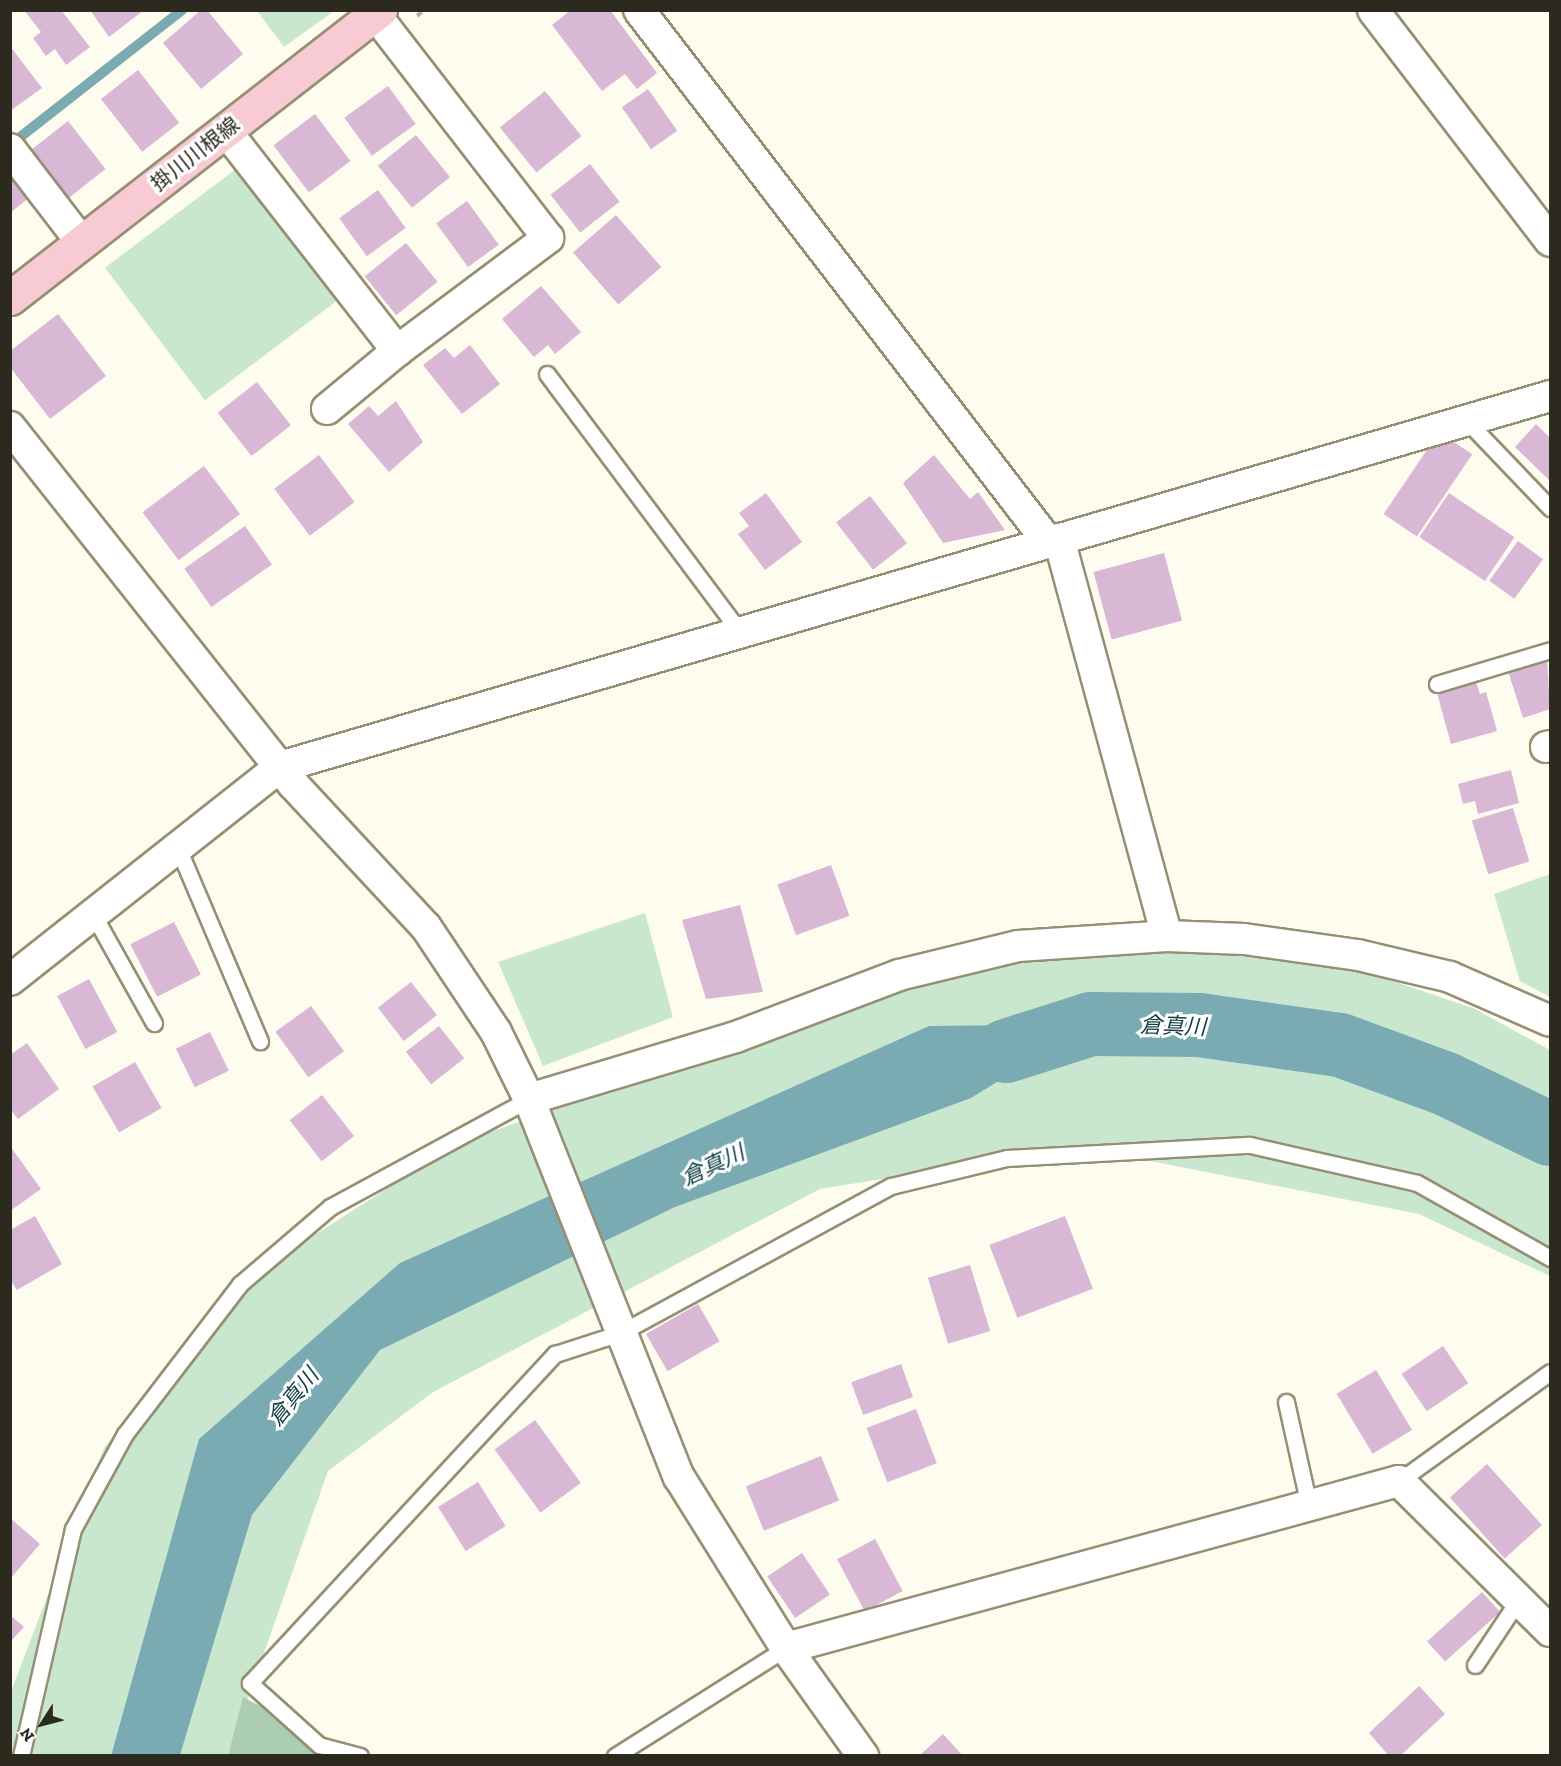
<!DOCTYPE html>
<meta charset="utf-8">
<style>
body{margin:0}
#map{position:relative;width:1561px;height:1766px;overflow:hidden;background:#fefbef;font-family:"Zilla Slab","Noto Sans JP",serif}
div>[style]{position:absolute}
.green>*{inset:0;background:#c8e7ce;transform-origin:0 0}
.forest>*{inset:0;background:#abcdb2}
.water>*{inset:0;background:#7babb2}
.stream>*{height:10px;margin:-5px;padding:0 5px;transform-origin:5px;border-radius:5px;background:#7babb2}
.river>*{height:64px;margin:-32px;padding:0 32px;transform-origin:32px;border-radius:32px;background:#7babb2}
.building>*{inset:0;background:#d8b8d4;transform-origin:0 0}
.path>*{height:4px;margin-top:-2px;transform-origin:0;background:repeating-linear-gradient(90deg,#b2afa4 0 6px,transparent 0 9px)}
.roads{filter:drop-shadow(2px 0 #958f73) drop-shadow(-2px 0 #958f73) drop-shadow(0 2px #958f73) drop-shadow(0 -2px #958f73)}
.service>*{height:15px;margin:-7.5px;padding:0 7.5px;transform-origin:7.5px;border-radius:7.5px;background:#fff}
.minor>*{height:30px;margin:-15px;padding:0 15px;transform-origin:15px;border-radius:15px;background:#fff}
.primary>*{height:33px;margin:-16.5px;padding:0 16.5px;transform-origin:16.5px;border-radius:16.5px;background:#f8cad3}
span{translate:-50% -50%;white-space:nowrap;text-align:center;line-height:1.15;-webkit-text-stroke:6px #fff;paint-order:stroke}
.street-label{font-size:21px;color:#2c291e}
.water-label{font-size:22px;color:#134147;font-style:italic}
.frame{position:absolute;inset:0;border:12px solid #2c291e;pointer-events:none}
.north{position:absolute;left:12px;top:1694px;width:60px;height:60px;-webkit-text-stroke:4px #fff;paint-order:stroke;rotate:234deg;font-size:16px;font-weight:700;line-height:24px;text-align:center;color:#2c291e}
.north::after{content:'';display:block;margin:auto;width:21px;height:27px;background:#2c291e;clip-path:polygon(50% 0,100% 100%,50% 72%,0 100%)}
</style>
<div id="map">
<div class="green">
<i style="clip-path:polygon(257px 11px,334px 11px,284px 47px)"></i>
<i style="left:240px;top:166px;width:166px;height:169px;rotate:53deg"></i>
<i style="clip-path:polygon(1550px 874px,1550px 997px,1520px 981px,1494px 894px)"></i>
<i style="clip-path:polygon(645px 913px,673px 1017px,543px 1066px,498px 962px)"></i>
<i style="clip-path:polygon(1282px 944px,1473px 1008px,1550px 1050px,1550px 1276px,1419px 1214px,1080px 1147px,820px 1189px,433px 1392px,328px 1471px,228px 1755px,11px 1755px,10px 1694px,104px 1448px,244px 1280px,457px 1144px,994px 951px)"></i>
</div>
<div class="forest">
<i style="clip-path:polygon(243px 1697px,352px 1755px,228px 1756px)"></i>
</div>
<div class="water">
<i style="clip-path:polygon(1091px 1024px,971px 1098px,675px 1207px,380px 1350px,252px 1515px,180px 1755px,111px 1756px,199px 1439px,400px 1263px,929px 1026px)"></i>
<i style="clip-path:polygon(1446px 1067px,1550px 1117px,1550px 1150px,1446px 1084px)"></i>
</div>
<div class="stream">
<i style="left:10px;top:145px;width:219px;rotate:-38.1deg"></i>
</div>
<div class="river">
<i style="left:1006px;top:1051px;width:89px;rotate:-17.6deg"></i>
<i style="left:1091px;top:1024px;width:108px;rotate:0.5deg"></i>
<i style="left:1199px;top:1025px;width:142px;rotate:8.1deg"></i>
<i style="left:1340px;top:1045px;width:113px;rotate:20.2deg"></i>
<i style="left:1446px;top:1084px;width:115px;rotate:25.7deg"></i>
</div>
<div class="building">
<i style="clip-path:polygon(24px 10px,61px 10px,90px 47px,66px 65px,55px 49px,46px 56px,33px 38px,41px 32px)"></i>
<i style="clip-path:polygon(90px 10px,144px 10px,109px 37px)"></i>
<i style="clip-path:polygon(201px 10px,207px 10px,243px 54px,201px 89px,163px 43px)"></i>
<i style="clip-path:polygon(571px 10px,610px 10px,657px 73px,637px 89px,625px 74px,602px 91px,552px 25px)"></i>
<i style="clip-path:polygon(10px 46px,42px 88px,10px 111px)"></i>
<i style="left:138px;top:70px;width:67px;height:47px;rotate:52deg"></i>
<i style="left:388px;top:86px;width:47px;height:54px;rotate:54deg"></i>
<i style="left:648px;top:89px;width:51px;height:32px;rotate:55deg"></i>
<i style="left:545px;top:91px;width:58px;height:58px;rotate:51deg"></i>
<i style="left:315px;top:114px;width:59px;height:52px;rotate:53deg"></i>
<i style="left:68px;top:121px;width:61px;height:51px;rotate:52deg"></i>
<i style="left:416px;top:135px;width:54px;height:49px;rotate:51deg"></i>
<i style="left:590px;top:164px;width:48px;height:50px;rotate:52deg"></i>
<i style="clip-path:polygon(10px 172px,31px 196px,10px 213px)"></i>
<i style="left:378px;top:190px;width:47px;height:48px;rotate:54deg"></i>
<i style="left:467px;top:201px;width:54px;height:38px;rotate:54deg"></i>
<i style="left:616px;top:215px;width:69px;height:57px;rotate:49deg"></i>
<i style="left:406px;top:243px;width:50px;height:53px;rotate:51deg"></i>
<i style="clip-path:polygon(541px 286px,581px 332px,555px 354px,548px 345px,534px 357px,502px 319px)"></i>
<i style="clip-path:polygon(58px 314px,106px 376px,50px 419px,10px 367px,10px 351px)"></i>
<i style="clip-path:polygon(470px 345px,500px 384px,462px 414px,423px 365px,445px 348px,454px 358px)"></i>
<i style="left:257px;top:382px;width:55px;height:50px;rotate:52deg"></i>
<i style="clip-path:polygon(396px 401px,423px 442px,389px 472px,348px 424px,369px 406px,378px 416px)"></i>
<i style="clip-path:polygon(1536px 424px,1550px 438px,1550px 481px,1515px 447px)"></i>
<i style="left:1439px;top:432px;width:40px;height:99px;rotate:34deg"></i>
<i style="left:319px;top:455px;width:59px;height:56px;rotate:53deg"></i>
<i style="clip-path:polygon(934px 455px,970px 499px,978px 492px,1005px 530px,943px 543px,903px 483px)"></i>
<i style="left:204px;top:466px;width:60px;height:77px;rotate:53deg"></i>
<i style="clip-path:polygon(766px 493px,802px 542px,765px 570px,738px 534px,749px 526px,739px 513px)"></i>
<i style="left:1449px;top:493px;width:79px;height:53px;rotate:34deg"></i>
<i style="left:870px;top:496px;width:60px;height:43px;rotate:52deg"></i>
<i style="left:245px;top:526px;width:47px;height:74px;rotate:55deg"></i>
<i style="left:1518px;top:541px;width:31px;height:49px;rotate:36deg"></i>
<i style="left:1164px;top:553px;width:70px;height:73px;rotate:75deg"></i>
<i style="clip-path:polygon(1547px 658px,1550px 709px,1523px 718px,1508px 671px)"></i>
<i style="clip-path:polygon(1476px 682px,1480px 694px,1486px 692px,1497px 731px,1451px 744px,1437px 693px)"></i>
<i style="clip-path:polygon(1511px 770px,1519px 803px,1478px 814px,1475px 801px,1463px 804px,1458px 784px)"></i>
<i style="left:1513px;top:808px;width:56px;height:43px;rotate:73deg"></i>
<i style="left:831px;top:865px;width:54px;height:57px;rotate:70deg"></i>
<i style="clip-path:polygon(740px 905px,763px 992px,706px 999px,682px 920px)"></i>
<i style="left:174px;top:922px;width:59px;height:49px;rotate:63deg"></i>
<i style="left:89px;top:979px;width:60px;height:36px;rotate:62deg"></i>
<i style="left:411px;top:982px;width:42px;height:42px;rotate:52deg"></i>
<i style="left:311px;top:1006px;width:56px;height:44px;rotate:54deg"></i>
<i style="left:439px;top:1026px;width:41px;height:42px;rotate:52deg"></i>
<i style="left:210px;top:1032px;width:43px;height:38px;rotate:64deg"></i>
<i style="clip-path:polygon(27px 1043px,59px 1089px,18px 1119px,10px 1109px,10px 1055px)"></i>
<i style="left:135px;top:1062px;width:53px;height:49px;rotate:60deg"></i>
<i style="left:322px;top:1095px;width:52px;height:41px;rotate:52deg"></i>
<i style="clip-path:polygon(10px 1146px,41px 1189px,10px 1211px)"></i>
<i style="clip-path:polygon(35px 1216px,62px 1264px,17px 1290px,10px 1279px,10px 1230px)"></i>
<i style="left:1065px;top:1216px;width:78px;height:81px;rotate:69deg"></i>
<i style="left:970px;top:1265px;width:69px;height:44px;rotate:73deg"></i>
<i style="left:698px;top:1304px;width:43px;height:60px;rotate:60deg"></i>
<i style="left:1443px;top:1346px;width:45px;height:50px;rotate:56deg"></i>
<i style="left:901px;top:1364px;width:35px;height:53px;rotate:70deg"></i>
<i style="left:1376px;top:1370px;width:70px;height:46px;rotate:59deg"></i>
<i style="left:916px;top:1409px;width:58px;height:53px;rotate:69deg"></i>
<i style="left:535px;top:1420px;width:78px;height:50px;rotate:54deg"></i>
<i style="left:821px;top:1456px;width:48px;height:81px;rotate:68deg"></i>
<i style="left:1487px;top:1464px;width:82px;height:50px;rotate:48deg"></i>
<i style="left:478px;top:1482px;width:52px;height:47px;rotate:58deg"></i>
<i style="clip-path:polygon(10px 1518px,40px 1544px,10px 1579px)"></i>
<i style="left:875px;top:1539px;width:59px;height:43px;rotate:62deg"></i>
<i style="left:802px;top:1553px;width:50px;height:42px;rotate:56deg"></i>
<i style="left:1482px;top:1592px;width:27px;height:74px;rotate:48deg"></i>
<i style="clip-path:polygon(10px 1615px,24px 1627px,10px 1642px)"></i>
<i style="clip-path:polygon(1419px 1686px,1445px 1714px,1400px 1756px,1389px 1756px,1369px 1733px)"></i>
<i style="clip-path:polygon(943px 1734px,963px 1756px,919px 1756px)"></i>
</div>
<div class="path">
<i style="left:417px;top:16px;width:9px;rotate:-41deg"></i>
</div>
<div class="roads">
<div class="service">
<i style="left:547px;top:374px;width:324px;rotate:53.2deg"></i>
<i style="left:1466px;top:420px;width:122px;rotate:46.3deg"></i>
<i style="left:1437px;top:684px;width:118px;rotate:-16.7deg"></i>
<i style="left:178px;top:848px;width:210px;rotate:67deg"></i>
<i style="left:93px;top:914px;width:125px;rotate:60.8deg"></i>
<i style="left:1286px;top:1402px;width:107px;rotate:77.5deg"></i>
<i style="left:1399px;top:1481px;width:186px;rotate:-35.8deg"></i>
<i style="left:1475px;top:1665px;width:79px;rotate:-56.3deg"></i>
<i style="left:21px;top:1756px;width:233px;rotate:-77.1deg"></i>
<i style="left:73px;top:1529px;width:108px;rotate:-61.3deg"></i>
<i style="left:125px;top:1434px;width:189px;rotate:-52.5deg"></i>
<i style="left:240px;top:1284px;width:118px;rotate:-40.5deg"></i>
<i style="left:330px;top:1207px;width:226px;rotate:-28.5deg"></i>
<i style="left:360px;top:1756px;width:42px;rotate:-165deg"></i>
<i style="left:319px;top:1745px;width:93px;rotate:-138.1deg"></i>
<i style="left:250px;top:1683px;width:449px;rotate:-47.2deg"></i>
<i style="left:555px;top:1354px;width:68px;rotate:-17.9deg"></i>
<i style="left:620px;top:1333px;width:308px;rotate:-28.5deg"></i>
<i style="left:891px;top:1186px;width:119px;rotate:-13.6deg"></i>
<i style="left:1007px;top:1158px;width:243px;rotate:-3.1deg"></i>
<i style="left:1250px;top:1145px;width:171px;rotate:12.8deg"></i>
<i style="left:1417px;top:1183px;width:153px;rotate:29.4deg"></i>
<i style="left:615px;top:1756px;width:202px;rotate:-32.3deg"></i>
</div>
<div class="minor">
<i style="left:639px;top:10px;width:672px;rotate:52.43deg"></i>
<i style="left:1373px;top:10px;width:291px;rotate:52.5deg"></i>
<i style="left:226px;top:131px;width:279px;rotate:52.1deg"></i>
<i style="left:397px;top:351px;width:189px;rotate:-36.8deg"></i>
<i style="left:548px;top:238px;width:283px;rotate:-127.7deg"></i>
<i style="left:10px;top:149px;width:118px;rotate:52.5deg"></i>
<i style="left:327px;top:409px;width:91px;rotate:-39.6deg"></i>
<i style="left:10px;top:427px;width:456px;rotate:51.6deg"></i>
<i style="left:293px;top:784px;width:195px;rotate:47.1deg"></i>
<i style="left:426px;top:927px;width:126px;rotate:56.3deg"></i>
<i style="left:496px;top:1032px;width:75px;rotate:63.8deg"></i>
<i style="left:529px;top:1099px;width:407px;rotate:68.4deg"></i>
<i style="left:679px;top:1477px;width:202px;rotate:58deg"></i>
<i style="left:786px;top:1648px;width:133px;rotate:54.5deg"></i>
<i style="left:1059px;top:539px;width:411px;rotate:74.8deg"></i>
<i style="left:1546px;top:747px;width:4px;rotate:-14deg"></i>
<i style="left:10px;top:980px;width:344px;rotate:-38.3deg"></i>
<i style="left:280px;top:767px;width:1323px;rotate:-16.28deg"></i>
<i style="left:529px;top:1099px;width:216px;rotate:-16.7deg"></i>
<i style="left:736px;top:1037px;width:174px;rotate:-20.8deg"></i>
<i style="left:899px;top:975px;width:122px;rotate:-13.7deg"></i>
<i style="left:1018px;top:946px;width:149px;rotate:-3.8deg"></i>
<i style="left:1167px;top:936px;width:77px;rotate:2.2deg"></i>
<i style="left:1244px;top:939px;width:115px;rotate:8deg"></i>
<i style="left:1358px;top:955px;width:95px;rotate:13.4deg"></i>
<i style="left:1450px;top:977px;width:109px;rotate:23.7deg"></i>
<i style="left:786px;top:1648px;width:635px;rotate:-15.24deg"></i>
<i style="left:1399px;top:1481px;width:213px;rotate:44.8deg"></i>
</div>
<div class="primary">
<i style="left:10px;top:298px;width:469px;rotate:-37.9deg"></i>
</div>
</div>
<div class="street-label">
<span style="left:195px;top:154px;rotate:-38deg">掛川川根線</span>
</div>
<div class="water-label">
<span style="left:1173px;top:1026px;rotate:2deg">倉真川</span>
<span style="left:713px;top:1165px;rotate:-25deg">倉真川</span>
<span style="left:293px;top:1397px;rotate:-51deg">倉真川</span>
</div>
<div class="frame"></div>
<div class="north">N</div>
</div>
